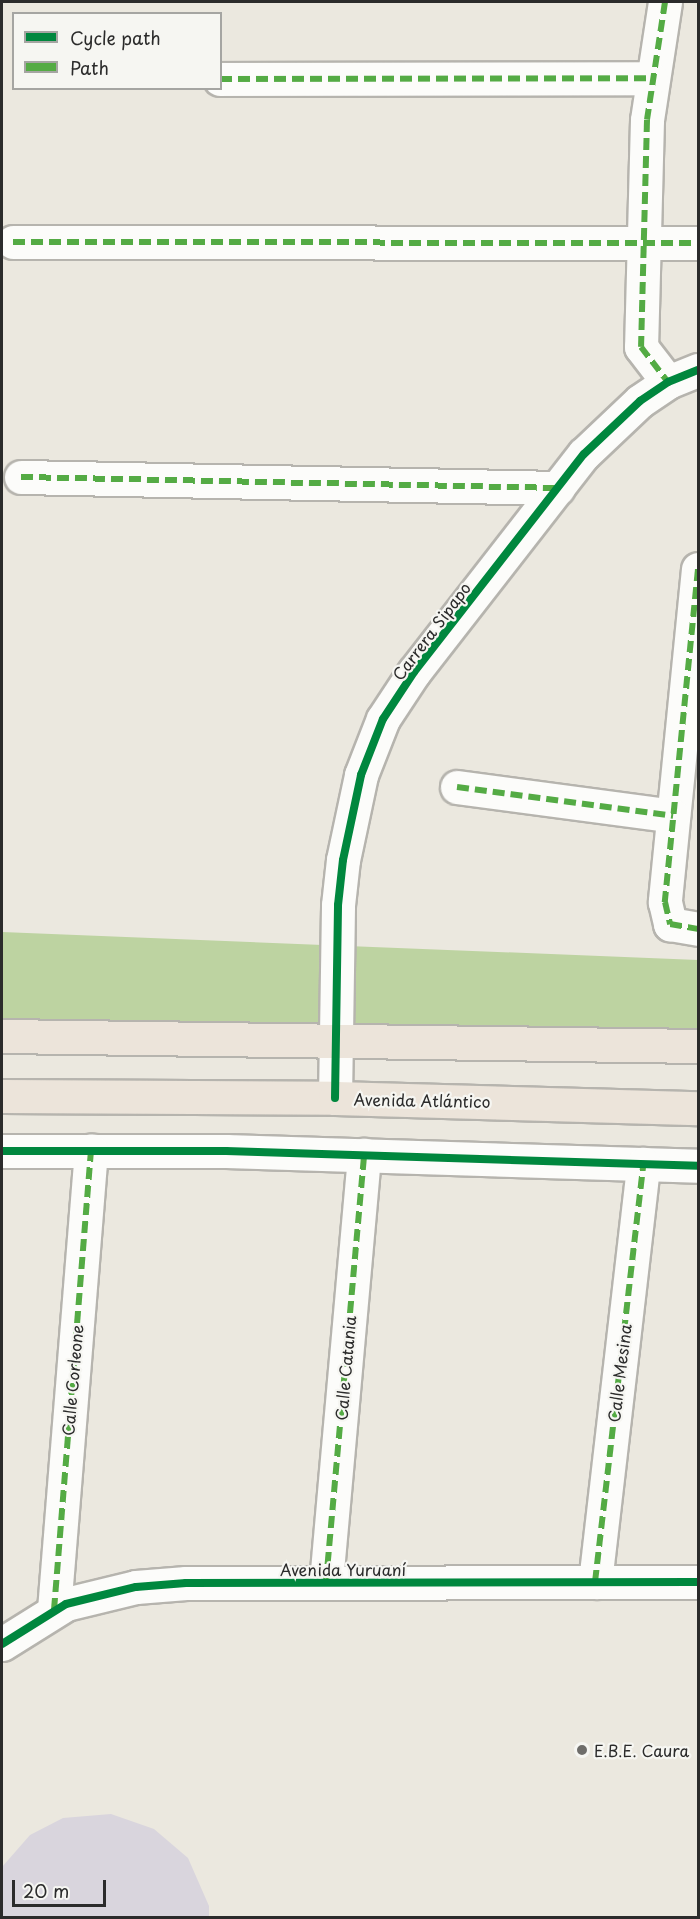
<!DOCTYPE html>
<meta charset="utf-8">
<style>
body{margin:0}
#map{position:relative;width:700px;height:1919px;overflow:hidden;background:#ebe8df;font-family:"Playpen Sans",sans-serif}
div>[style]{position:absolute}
.green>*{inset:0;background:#bdd3a1}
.building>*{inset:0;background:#d9d5dd}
.roads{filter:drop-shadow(2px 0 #b6b4ae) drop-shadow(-2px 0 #b6b4ae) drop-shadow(0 2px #b6b4ae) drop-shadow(0 -2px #b6b4ae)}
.minor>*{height:33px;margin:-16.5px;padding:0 16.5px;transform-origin:16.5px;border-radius:16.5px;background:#fcfcfa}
.major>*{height:33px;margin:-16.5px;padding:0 16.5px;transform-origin:16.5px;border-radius:16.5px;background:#ece4da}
.quiet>*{height:6px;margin-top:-3px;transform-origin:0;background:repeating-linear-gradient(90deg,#54ab44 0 12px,transparent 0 18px)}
.cycleway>*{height:8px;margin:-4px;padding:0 4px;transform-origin:4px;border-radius:4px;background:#00873e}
.dots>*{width:16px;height:16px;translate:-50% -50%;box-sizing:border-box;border:3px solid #f6f6f2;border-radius:50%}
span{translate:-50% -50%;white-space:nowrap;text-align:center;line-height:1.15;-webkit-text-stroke:4.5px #f6f6f2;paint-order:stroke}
.street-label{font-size:16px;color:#2b2b2b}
.poi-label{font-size:16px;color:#2b2b2b}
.left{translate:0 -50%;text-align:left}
.frame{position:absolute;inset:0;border:3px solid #2b2b2b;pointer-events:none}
.legend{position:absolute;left:12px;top:12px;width:210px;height:78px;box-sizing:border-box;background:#f6f6f2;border:2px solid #a5a5a2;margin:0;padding:8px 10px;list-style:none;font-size:18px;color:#2b2b2b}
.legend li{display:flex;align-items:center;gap:12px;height:30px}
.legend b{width:30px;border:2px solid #a5a5a2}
.scale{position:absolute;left:12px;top:1880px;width:94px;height:27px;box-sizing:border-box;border:3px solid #2b2b2b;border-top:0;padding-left:8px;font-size:18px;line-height:21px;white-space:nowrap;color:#2b2b2b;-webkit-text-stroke:4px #f6f6f2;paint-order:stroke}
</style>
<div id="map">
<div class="green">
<i style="clip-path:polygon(2px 932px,698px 960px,698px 1046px,2px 1036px)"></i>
</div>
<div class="building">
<i style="clip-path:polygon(111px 1814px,154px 1829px,188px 1858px,209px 1906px,209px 1918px,2px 1918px,2px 1867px,30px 1835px,63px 1818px)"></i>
</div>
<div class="roads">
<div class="minor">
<i style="left:665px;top:2px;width:119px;rotate:98.7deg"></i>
<i style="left:647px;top:120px;width:227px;rotate:91.5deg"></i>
<i style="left:641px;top:347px;width:44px;rotate:52.4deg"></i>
<i style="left:220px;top:79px;width:431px;rotate:-0.1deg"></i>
<i style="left:13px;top:242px;width:685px;rotate:0.08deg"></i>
<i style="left:21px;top:477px;width:537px;rotate:1.17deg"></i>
<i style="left:698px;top:569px;width:335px;rotate:95.7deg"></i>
<i style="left:665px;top:902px;width:23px;rotate:77deg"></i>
<i style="left:670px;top:924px;width:28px;rotate:10deg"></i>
<i style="left:457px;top:787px;width:218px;rotate:7.6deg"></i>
<i style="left:335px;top:1098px;width:193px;rotate:-89.1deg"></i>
<i style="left:338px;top:905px;width:45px;rotate:-83.7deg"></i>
<i style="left:343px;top:860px;width:87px;rotate:-78deg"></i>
<i style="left:361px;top:775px;width:60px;rotate:-68.6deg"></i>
<i style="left:383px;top:719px;width:56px;rotate:-56.6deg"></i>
<i style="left:414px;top:672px;width:276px;rotate:-52.1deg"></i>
<i style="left:584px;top:454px;width:77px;rotate:-43.4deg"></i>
<i style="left:640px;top:401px;width:34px;rotate:-34deg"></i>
<i style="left:668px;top:382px;width:32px;rotate:-22deg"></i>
<i style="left:2px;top:1151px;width:224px"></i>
<i style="left:226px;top:1151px;width:472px;rotate:1.8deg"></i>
<i style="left:326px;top:1582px;width:429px;rotate:-84.9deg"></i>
<i style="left:595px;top:1582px;width:421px;rotate:-83.4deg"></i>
<i style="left:54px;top:1610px;width:461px;rotate:-85.4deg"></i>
<i style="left:2px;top:1644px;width:75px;rotate:-32deg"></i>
<i style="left:66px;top:1604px;width:72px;rotate:-13.7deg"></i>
<i style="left:136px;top:1587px;width:50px;rotate:-4.6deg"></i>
<i style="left:186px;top:1583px;width:512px;rotate:-0.11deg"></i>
</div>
<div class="major">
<i style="left:2px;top:1036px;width:696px;rotate:0.82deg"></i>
<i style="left:2px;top:1096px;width:333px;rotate:0.3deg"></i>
<i style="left:335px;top:1098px;width:363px;rotate:1.6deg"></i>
</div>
</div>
<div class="quiet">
<i style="left:665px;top:2px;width:119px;rotate:98.7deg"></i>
<i style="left:647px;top:120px;width:227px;rotate:91.5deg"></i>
<i style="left:641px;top:347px;width:44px;rotate:52.4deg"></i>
<i style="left:220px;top:79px;width:431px;rotate:-0.1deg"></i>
<i style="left:13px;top:242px;width:685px;rotate:0.08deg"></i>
<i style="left:21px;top:477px;width:537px;rotate:1.17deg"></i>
<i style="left:698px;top:569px;width:335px;rotate:95.7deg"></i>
<i style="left:665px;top:902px;width:23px;rotate:77deg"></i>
<i style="left:670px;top:924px;width:28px;rotate:10deg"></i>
<i style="left:457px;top:787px;width:218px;rotate:7.6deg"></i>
<i style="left:326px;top:1582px;width:429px;rotate:-84.9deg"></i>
<i style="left:595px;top:1582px;width:421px;rotate:-83.4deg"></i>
<i style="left:54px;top:1610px;width:461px;rotate:-85.4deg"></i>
</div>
<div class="cycleway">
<i style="left:335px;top:1098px;width:193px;rotate:-89.1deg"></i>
<i style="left:338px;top:905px;width:45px;rotate:-83.7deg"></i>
<i style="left:343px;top:860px;width:87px;rotate:-78deg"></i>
<i style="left:361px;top:775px;width:60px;rotate:-68.6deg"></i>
<i style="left:383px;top:719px;width:56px;rotate:-56.6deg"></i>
<i style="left:414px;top:672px;width:276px;rotate:-52.1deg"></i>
<i style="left:584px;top:454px;width:77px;rotate:-43.4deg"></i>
<i style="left:640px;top:401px;width:34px;rotate:-34deg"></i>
<i style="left:668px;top:382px;width:32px;rotate:-22deg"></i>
<i style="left:2px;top:1151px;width:224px"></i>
<i style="left:226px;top:1151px;width:472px;rotate:1.8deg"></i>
<i style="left:2px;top:1644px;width:75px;rotate:-32deg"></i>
<i style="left:66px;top:1604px;width:72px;rotate:-13.7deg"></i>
<i style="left:136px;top:1587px;width:50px;rotate:-4.6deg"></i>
<i style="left:186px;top:1583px;width:512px;rotate:-0.11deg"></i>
</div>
<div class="dots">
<i style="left:582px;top:1750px;background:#6e6d6a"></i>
</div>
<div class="street-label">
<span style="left:431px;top:631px;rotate:-53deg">Carrera Sipapo</span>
<span style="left:422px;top:1100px;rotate:1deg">Avenida Atlántico</span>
<span style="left:345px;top:1368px;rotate:-85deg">Calle Catania</span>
<span style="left:619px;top:1373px;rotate:-83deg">Calle Mesina</span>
<span style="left:72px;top:1380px;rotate:-85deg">Calle Corleone</span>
<span style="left:343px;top:1569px">Avenida Yuruaní</span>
</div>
<div class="poi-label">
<span class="left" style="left:594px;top:1750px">E.B.E. Caura</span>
</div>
<div class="frame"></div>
<ul class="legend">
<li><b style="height:8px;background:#00873e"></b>Cycle path</li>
<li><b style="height:8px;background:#54ab44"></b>Path</li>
</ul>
<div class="scale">20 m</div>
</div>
